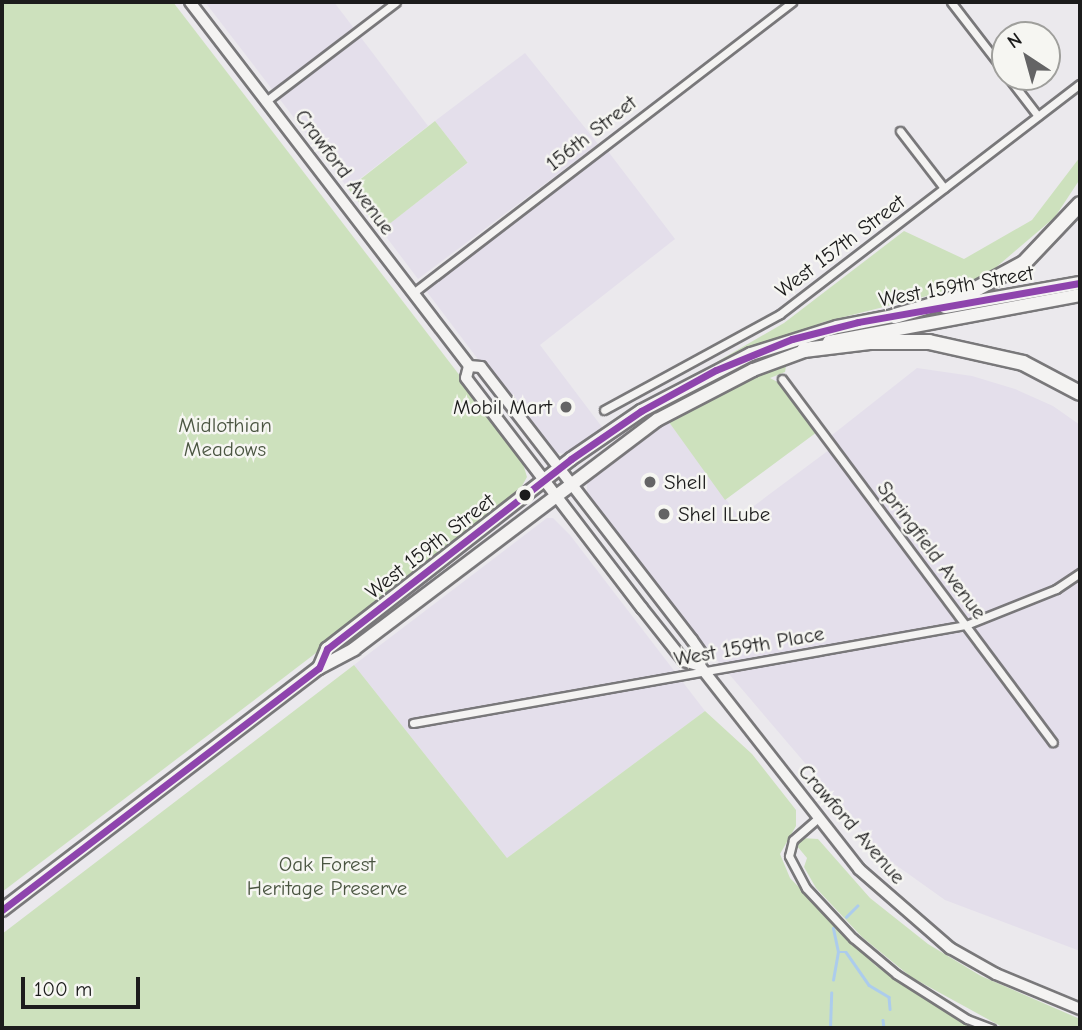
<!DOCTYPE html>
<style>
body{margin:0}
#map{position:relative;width:1082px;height:1030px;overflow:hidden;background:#ebe9ed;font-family:"Comic Neue",sans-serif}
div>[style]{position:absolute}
.built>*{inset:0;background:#e4dfeb}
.green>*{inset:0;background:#cde1bd;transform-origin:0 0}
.stream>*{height:2.5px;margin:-1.25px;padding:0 1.25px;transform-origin:1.25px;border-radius:1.25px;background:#acccec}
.roads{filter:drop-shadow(2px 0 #79787a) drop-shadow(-2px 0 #79787a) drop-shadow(0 2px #79787a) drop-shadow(0 -2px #79787a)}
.street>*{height:7px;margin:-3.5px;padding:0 3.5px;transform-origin:3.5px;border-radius:3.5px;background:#f4f3f2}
.secondary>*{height:10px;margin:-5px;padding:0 5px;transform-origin:5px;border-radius:5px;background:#f4f3f2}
.primary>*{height:12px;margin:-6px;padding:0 6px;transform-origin:6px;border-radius:6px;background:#f4f3f2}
.highway>*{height:14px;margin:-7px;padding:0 7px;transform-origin:7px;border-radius:7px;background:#f4f3f2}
.bus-1>*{height:7px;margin:-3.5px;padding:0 3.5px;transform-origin:3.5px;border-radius:3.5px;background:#8e44ad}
.dots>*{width:19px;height:19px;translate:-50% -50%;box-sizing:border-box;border:4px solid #f6f6f2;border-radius:50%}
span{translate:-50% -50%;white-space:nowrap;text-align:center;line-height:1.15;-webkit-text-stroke:5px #f6f6f2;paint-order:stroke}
.street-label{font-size:21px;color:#1c1c1c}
.poi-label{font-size:21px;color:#1c1c1c}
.right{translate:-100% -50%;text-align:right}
.left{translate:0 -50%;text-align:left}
.park-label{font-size:21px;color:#4a5541}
.frame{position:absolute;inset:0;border:4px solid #1c1c1c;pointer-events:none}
.north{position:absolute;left:991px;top:21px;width:70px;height:70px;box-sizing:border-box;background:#f6f6f2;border:2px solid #9f9f9c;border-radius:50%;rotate:324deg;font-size:19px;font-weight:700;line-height:28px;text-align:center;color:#1c1c1c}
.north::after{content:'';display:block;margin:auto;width:24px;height:32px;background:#646465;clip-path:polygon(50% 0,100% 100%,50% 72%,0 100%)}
.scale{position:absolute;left:21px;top:977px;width:119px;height:32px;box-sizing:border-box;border:4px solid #1c1c1c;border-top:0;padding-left:9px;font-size:21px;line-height:24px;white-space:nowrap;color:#1c1c1c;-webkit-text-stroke:5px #f6f6f2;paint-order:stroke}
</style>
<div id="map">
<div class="built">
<i style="clip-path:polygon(205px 2px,334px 2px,428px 126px,348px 188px)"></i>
<i style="clip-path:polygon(525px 53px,598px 144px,418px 279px,381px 230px,468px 163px,435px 121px)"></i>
<i style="clip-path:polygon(607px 150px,675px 239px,540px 345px,605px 431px,565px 454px,550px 451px,540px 441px,424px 288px)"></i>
<i style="clip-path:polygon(917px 368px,972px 376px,1015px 389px,1053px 406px,1080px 425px,1080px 951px,945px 900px,886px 858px,642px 572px,587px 498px,587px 480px,666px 418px,739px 517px,833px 447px,827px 439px)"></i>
<i style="clip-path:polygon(547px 518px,553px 518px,570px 535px,705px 711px,507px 858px,354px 665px)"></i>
</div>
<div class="green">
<i style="clip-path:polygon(2px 2px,173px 2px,520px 454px,527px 477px,518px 493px,312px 656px,2px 892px)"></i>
<i style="left:435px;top:121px;width:53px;height:110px;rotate:52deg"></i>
<i style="clip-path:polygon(1080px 157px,1080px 179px,1055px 217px,987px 275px,963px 287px,824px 322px,715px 363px,784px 323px,904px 231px,964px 259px,1032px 220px)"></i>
<i style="clip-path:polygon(787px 360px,785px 372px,770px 378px,783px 385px,817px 432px,725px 500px,666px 418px)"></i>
<i style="clip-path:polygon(354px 665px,507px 858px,705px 711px,752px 754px,796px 810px,796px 826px,780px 854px,790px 878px,876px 966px,974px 1028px,2px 1028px,2px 934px)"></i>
<i style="clip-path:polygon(802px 838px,818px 839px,870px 898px,928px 944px,981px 976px,1080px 1019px,1080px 1028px,1004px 1028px,911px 977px,862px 937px,816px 888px,804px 867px,807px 858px,797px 846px)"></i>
</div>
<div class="stream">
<i style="left:846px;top:917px;width:16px;rotate:-45deg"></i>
<i style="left:838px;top:952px;width:8px"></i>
<i style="left:846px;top:952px;width:40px;rotate:55.1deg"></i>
<i style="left:869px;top:985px;width:23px;rotate:31deg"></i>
<i style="left:889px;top:997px;width:12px;rotate:85deg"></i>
<i style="left:833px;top:980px;width:28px;rotate:-80deg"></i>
<i style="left:838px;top:952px;width:24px;rotate:-102deg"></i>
<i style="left:883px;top:1020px;width:8px;rotate:83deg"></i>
<i style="left:830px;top:1028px;width:35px;rotate:-88deg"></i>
</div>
<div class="roads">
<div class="street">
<i style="left:951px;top:2px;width:88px;rotate:52.4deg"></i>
<i style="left:1008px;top:77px;width:49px;rotate:52.4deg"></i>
<i style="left:266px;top:101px;width:163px;rotate:-37.3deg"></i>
<i style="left:900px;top:131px;width:72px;rotate:52.3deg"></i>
<i style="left:413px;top:293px;width:478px;rotate:-37.5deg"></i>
<i style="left:782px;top:379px;width:453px;rotate:53.3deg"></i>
<i style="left:604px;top:410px;width:200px;rotate:-28.6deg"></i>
<i style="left:780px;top:314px;width:378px;rotate:-37.5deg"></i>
<i style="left:413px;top:723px;width:562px;rotate:-10.05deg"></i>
<i style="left:966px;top:625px;width:97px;rotate:-21.8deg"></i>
<i style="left:1056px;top:589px;width:29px;rotate:-34deg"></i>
<i style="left:817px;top:819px;width:32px;rotate:139deg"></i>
<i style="left:793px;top:840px;width:16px;rotate:104deg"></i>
<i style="left:789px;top:856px;width:36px;rotate:62deg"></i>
<i style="left:806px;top:888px;width:69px;rotate:46.8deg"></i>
<i style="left:853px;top:938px;width:56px;rotate:39.9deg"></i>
<i style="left:896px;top:974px;width:84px;rotate:32.4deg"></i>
<i style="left:967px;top:1019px;width:26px;rotate:21deg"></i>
</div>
<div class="secondary">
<i style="left:190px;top:2px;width:459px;rotate:52.5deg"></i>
<i style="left:469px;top:366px;width:12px;rotate:5deg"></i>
<i style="left:481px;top:367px;width:345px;rotate:52.3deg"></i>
<i style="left:692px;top:640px;width:16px;rotate:55deg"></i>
<i style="left:701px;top:653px;width:13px;rotate:94deg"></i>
<i style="left:469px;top:366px;width:12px;rotate:104deg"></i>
<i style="left:466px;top:378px;width:290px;rotate:52.6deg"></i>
<i style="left:642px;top:608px;width:68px;rotate:51.6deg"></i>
<i style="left:684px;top:661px;width:17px;rotate:17deg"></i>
<i style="left:700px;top:666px;width:258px;rotate:51.9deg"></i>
<i style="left:859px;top:869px;width:121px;rotate:41deg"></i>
<i style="left:950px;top:948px;width:53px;rotate:29.5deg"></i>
<i style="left:996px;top:974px;width:91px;rotate:22.6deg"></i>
</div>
<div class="primary">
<i style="left:945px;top:307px;width:137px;rotate:-10.1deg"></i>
<i style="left:829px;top:342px;width:255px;rotate:-10.6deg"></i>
<i style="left:319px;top:668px;width:21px;rotate:-67deg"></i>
<i style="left:327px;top:649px;width:309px;rotate:-37.9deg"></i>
<i style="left:571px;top:459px;width:85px;rotate:-34.4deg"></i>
<i style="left:641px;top:411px;width:124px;rotate:-27.4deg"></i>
<i style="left:751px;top:354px;width:90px;rotate:-17.4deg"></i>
<i style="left:837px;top:327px;width:67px;rotate:-11.1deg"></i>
<i style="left:2px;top:910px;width:399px;rotate:-37.4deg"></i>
<i style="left:319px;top:668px;width:40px;rotate:-28deg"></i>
<i style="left:354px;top:649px;width:380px;rotate:-37.1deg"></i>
<i style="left:657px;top:420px;width:108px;rotate:-27.5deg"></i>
<i style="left:753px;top:370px;width:63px;rotate:-20.4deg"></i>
</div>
<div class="highway">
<i style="left:895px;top:316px;width:71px;rotate:-16.4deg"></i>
<i style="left:963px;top:296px;width:69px;rotate:-28.4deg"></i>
<i style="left:1024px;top:263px;width:81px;rotate:-46.5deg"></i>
<i style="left:804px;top:350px;width:66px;rotate:-6.9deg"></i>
<i style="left:870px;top:342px;width:59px"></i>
<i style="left:929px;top:342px;width:96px;rotate:12.6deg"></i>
<i style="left:1023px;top:363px;width:64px;rotate:27.8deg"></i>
</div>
</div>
<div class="bus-1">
<i style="left:2px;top:910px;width:399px;rotate:-37.4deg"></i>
<i style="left:319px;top:668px;width:21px;rotate:-67deg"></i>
<i style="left:327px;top:649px;width:309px;rotate:-37.9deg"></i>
<i style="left:571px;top:459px;width:85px;rotate:-34.4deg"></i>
<i style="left:641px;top:411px;width:85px;rotate:-28.7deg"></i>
<i style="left:716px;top:370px;width:82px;rotate:-22.2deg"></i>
<i style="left:792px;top:339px;width:68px;rotate:-14.4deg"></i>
<i style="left:858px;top:322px;width:225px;rotate:-10deg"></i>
</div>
<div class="dots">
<i style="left:566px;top:407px;background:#646465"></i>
<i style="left:650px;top:482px;background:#646465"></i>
<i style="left:525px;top:495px;background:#1c1c1c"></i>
<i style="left:664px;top:514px;background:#646465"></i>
</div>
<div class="street-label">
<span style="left:591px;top:133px;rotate:-38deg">156th Street</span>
<span style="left:345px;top:172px;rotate:53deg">Crawford Avenue</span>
<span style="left:840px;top:246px;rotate:-37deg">West 157th Street</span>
<span style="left:956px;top:286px;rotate:-10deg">West 159th Street</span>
<span style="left:430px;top:546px;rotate:-38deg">West 159th Street</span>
<span style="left:932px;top:550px;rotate:53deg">Springfield Avenue</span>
<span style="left:749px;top:646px;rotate:-10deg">West 159th Place</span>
<span style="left:852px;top:824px;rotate:49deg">Crawford Avenue</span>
</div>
<div class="poi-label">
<span class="right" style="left:552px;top:407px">Mobil Mart</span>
<span class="left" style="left:664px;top:482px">Shell</span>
<span class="left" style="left:678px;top:514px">Shel lLube</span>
</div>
<div class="park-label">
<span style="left:225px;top:437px">Midlothian<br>Meadows</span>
<span style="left:327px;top:876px">Oak Forest<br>Heritage Preserve</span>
</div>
<div class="frame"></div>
<div class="north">N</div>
<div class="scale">100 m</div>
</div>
